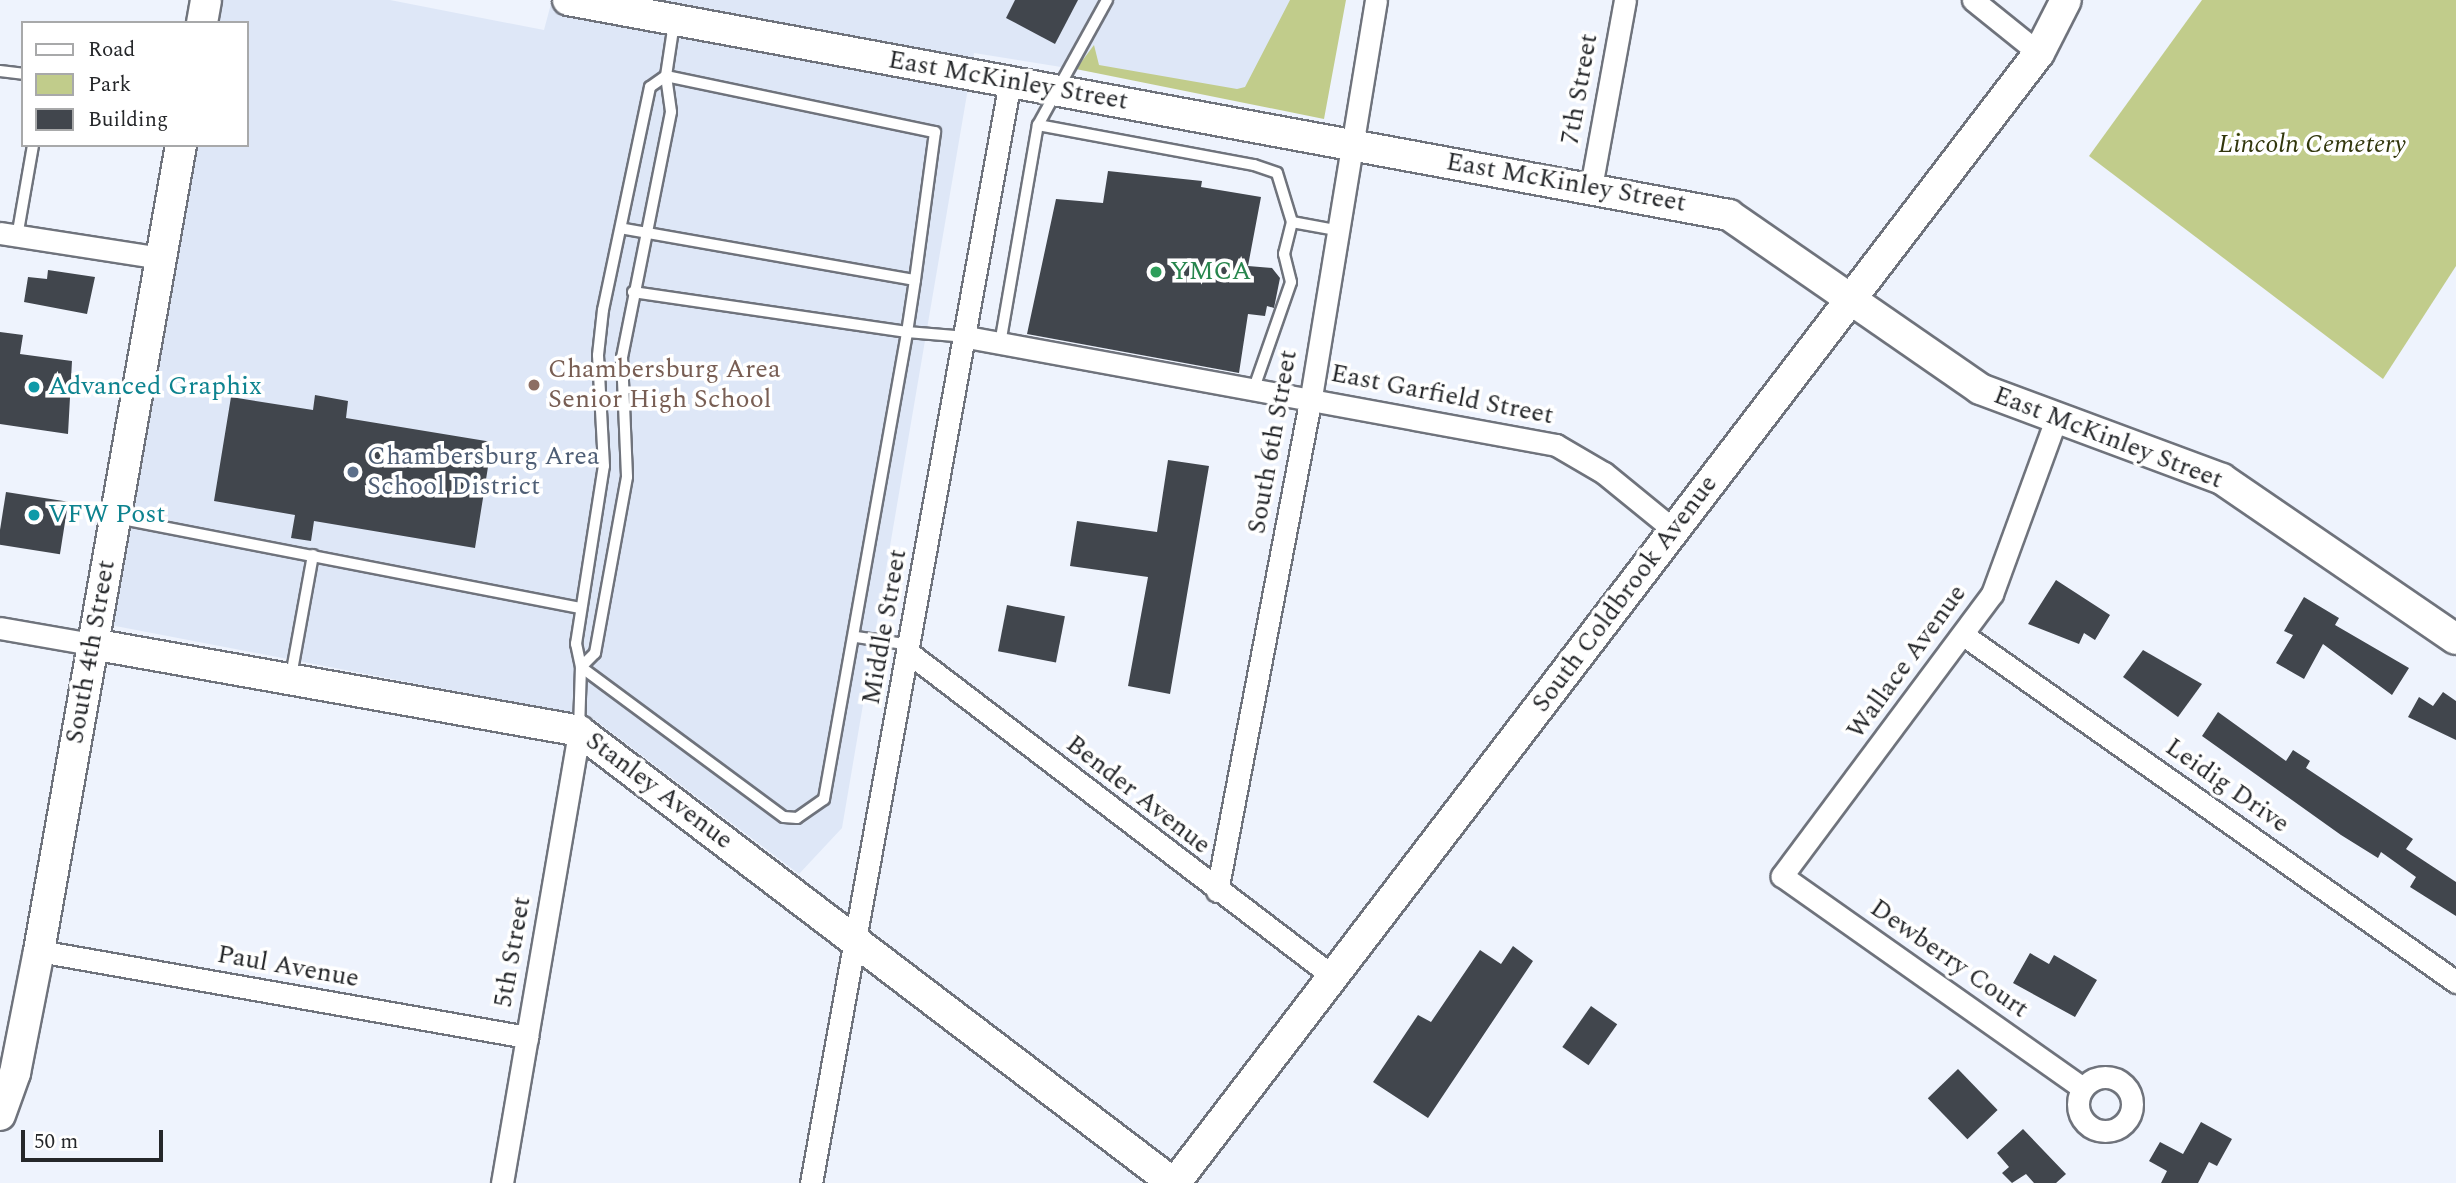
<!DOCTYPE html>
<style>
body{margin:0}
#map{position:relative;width:2456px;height:1183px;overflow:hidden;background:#eef3fd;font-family:Spectral,serif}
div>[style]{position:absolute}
.built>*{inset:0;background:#dee7f7}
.green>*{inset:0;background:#c1cc8b}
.building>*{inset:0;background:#41464d;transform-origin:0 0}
.roads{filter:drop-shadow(2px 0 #6f737c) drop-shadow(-2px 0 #6f737c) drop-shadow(0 2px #6f737c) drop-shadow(0 -2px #6f737c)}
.lane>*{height:10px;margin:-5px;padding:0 5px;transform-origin:5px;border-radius:5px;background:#fff}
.street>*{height:21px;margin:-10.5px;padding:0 10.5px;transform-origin:10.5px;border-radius:10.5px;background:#fff}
.street>.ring{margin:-10.5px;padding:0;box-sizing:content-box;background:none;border:21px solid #fff;border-radius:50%}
.secondary>*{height:30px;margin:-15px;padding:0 15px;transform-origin:15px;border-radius:15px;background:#fff}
.dots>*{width:19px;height:19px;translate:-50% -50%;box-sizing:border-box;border:4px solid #fff;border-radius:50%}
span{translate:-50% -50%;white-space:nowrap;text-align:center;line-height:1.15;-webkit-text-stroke:7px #fff;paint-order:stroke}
.street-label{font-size:26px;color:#25272a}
.park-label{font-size:26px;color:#31360c;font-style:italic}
.leisure-label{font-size:26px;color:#27864d}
.left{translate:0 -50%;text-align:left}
.education-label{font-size:26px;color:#785e54}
.culture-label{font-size:26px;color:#0d838f}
.service-label{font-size:26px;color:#4e5e75}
.legend{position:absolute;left:21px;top:21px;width:228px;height:126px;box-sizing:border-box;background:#fff;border:2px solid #a8a9aa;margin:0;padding:9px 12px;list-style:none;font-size:21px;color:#25272a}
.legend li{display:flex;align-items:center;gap:14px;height:35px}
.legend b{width:35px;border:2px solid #a8a9aa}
.scale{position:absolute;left:21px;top:1130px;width:142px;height:32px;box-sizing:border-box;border:4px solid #25272a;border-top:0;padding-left:9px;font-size:21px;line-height:24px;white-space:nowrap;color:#25272a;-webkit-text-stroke:5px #fff;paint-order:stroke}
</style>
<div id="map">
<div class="built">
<i style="clip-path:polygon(223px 0,390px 0,544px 30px,552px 0,1341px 0,1321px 109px,974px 53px,842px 828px,799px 874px,591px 717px,105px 624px,195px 145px,247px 145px,247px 23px,219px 23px)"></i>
</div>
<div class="green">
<i style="clip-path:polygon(1290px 0,1346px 0,1324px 119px,1076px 69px,1094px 45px,1099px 65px,1237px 89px,1245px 87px)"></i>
<i style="clip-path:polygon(2202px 0,2456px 0,2456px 266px,2383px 379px,2089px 156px)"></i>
</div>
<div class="building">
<i style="clip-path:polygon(1015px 0,1078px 0,1055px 44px,1006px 18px)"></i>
<i style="clip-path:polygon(1108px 171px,1202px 181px,1201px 187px,1261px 197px,1248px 266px,1272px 268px,1280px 278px,1274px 308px,1267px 306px,1265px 316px,1248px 314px,1239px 373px,1027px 334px,1056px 199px,1103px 203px)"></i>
<i style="clip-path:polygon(48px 270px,95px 277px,87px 314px,24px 302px,28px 277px,47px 279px)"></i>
<i style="clip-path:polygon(0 332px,23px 335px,20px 354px,72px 361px,68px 434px,0 424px)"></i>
<i style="clip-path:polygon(315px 395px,348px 401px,346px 418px,492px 442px,475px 548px,314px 521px,311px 541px,291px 538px,295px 515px,214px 501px,231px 397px,313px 410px)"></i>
<i style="clip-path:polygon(1168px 460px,1209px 466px,1170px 694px,1128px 686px,1148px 577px,1070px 566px,1077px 521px,1157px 532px)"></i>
<i style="left:6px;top:492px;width:63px;height:53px;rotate:9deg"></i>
<i style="clip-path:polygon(2056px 580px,2110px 615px,2095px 640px,2084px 633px,2079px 644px,2028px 624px)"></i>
<i style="clip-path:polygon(2304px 597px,2339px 618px,2335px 625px,2409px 668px,2392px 695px,2323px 644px,2304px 679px,2276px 663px,2293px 635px,2284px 631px)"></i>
<i style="left:1007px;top:605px;width:59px;height:47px;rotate:11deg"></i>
<i style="clip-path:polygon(2143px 650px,2202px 684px,2178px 717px,2123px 677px)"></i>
<i style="clip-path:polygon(2443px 692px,2456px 701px,2456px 740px,2408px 717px,2419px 697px,2433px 706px)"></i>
<i style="clip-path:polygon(2218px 712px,2286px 761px,2293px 750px,2310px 761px,2306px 768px,2413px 839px,2406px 849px,2456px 882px,2456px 916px,2410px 887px,2416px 877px,2381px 852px,2378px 858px,2341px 835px,2202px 736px)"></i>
<i style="clip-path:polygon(1513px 946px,1533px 961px,1428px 1118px,1373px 1082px,1418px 1015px,1431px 1022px,1480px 950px,1501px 964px)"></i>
<i style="clip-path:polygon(2030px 953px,2049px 964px,2054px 955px,2097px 980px,2075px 1017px,2013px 983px)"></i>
<i style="left:1591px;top:1006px;width:32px;height:50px;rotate:35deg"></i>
<i style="left:1958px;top:1069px;width:57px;height:42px;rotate:46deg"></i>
<i style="clip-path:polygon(2201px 1122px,2232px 1139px,2217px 1166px,2209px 1162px,2198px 1183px,2161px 1183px,2167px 1171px,2149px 1161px,2160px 1142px,2183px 1154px)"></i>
<i style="clip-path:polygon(2023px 1129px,2066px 1174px,2056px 1183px,2034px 1183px,2026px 1174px,2012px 1183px,2002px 1173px,2009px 1167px,1997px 1153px)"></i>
</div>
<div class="roads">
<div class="lane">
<i style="left:674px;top:23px;width:54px;rotate:98.6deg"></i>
<i style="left:666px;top:76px;width:275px;rotate:11.8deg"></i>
<i style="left:935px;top:132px;width:149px;rotate:97.7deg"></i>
<i style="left:0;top:71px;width:23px;rotate:7deg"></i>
<i style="left:666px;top:76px;width:36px;rotate:82deg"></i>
<i style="left:671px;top:112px;width:250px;rotate:101.3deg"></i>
<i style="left:622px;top:357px;width:120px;rotate:87.6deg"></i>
<i style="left:627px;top:477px;width:179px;rotate:100.3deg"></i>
<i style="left:595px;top:653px;width:20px;rotate:135deg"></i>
<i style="left:581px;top:667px;width:24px;rotate:-102deg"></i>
<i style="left:576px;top:644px;width:180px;rotate:-81.1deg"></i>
<i style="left:604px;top:466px;width:111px;rotate:-93.1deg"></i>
<i style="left:598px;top:355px;width:45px;rotate:-83.7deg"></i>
<i style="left:603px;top:310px;width:228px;rotate:-78.1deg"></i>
<i style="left:650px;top:87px;width:19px;rotate:-35deg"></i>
<i style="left:1038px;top:125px;width:220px;rotate:10.5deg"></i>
<i style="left:1254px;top:165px;width:24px;rotate:19deg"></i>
<i style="left:1277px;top:173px;width:51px;rotate:73deg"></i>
<i style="left:1292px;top:222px;width:45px;rotate:10.3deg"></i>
<i style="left:625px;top:229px;width:294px;rotate:10deg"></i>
<i style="left:915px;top:280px;width:53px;rotate:98.7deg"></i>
<i style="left:907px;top:332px;width:277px;rotate:-171.7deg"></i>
<i style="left:17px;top:237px;width:93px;rotate:-80.1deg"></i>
<i style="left:1000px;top:344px;width:222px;rotate:-80.2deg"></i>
<i style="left:1038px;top:125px;width:143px;rotate:-61.1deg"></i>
<i style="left:1255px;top:385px;width:109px;rotate:-70.7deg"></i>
<i style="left:1291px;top:282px;width:29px;rotate:-104deg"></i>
<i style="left:1284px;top:254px;width:33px;rotate:-76deg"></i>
<i style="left:117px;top:518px;width:472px;rotate:11deg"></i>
<i style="left:856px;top:637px;width:56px;rotate:8.3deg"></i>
<i style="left:291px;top:676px;width:123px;rotate:-79.7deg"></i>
<i style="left:579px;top:730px;width:63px;rotate:-88.2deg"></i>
<i style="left:581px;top:667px;width:252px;rotate:36.5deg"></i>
<i style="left:784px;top:817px;width:13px;rotate:4deg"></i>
<i style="left:797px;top:818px;width:33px;rotate:-35deg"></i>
<i style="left:824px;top:799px;width:474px;rotate:-79.9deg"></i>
<i style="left:907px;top:332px;width:60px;rotate:4.8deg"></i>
</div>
<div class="street">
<i style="left:1973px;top:0;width:85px;rotate:38.8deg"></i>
<i style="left:1591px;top:187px;width:190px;rotate:-79.7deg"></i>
<i style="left:0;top:233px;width:163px;rotate:8.8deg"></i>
<i style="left:967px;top:337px;width:599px;rotate:10.39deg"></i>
<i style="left:1556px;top:445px;width:56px;rotate:30.3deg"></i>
<i style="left:1604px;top:473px;width:90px;rotate:39.2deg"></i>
<i style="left:2055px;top:422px;width:183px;rotate:110.1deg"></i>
<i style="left:1992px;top:594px;width:352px;rotate:126.7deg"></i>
<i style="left:1782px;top:876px;width:368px;rotate:35.2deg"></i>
<i style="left:0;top:628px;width:93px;rotate:9.9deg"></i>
<i style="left:1965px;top:636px;width:601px;rotate:35.17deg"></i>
<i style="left:909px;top:653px;width:536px;rotate:37.34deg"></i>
<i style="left:1217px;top:891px;width:503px;rotate:-79.23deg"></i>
<i style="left:1311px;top:397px;width:402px;rotate:-80.7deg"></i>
<i style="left:39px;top:951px;width:496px;rotate:10deg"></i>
<i class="ring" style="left:2078px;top:1077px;width:33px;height:33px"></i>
<i style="left:502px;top:1183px;width:459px;rotate:-80.3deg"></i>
<i style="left:811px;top:1183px;width:1120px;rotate:-79.76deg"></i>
</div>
<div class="secondary">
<i style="left:568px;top:0;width:1181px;rotate:10.49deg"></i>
<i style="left:1729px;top:215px;width:305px;rotate:34.7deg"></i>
<i style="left:1980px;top:389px;width:258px;rotate:20.4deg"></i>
<i style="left:2222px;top:479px;width:283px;rotate:34.4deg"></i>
<i style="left:202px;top:23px;width:23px;rotate:-80deg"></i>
<i style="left:92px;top:644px;width:495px;rotate:10.1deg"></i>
<i style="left:579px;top:731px;width:746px;rotate:37.27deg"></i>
<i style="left:0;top:1115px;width:45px;rotate:-70.3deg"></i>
<i style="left:15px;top:1073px;width:124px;rotate:-78.9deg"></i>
<i style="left:39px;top:951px;width:818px;rotate:-80.01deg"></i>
<i style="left:1175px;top:1183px;width:1422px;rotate:-52.6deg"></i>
<i style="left:2039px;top:53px;width:59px;rotate:-63deg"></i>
</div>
</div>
<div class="dots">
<i style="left:1156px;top:272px;background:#2e9e5b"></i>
<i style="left:534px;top:385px;background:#8d6e63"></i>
<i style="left:34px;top:387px;background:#0f9aa8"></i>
<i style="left:353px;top:472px;background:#5c6f8a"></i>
<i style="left:34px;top:515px;background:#0f9aa8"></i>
</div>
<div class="street-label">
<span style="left:1008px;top:81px;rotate:10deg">East McKinley Street</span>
<span style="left:1580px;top:89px;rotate:-80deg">7th Street</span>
<span style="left:1566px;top:183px;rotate:10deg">East McKinley Street</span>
<span style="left:1442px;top:395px;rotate:11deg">East Garfield Street</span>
<span style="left:2108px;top:438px;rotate:21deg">East McKinley Street</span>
<span style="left:1273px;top:442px;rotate:-80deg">South 6th Street</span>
<span style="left:1625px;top:594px;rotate:-53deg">South Coldbrook Avenue</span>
<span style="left:885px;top:627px;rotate:-80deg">Middle Street</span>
<span style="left:91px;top:652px;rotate:-80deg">South 4th Street</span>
<span style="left:1907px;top:662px;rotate:-54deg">Wallace Avenue</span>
<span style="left:2227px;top:786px;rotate:35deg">Leidig Drive</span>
<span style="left:659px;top:791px;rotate:37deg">Stanley Avenue</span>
<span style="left:1138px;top:795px;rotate:38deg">Bender Avenue</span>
<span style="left:513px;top:952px;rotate:-80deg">5th Street</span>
<span style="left:1949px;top:959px;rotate:35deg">Dewberry Court</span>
<span style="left:288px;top:967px;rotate:10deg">Paul Avenue</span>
</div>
<div class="park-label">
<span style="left:2312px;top:145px">Lincoln Cemetery</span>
</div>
<div class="leisure-label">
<span class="left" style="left:1170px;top:272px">YMCA</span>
</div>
<div class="education-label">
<span class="left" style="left:548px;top:385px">Chambersburg Area<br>Senior High School</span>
</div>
<div class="culture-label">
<span class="left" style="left:48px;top:387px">Advanced Graphix</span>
<span class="left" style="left:48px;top:515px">VFW Post</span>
</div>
<div class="service-label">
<span class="left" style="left:367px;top:472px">Chambersburg Area<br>School District</span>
</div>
<ul class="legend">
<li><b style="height:9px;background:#fff"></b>Road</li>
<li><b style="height:19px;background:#c1cc8b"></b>Park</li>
<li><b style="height:19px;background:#41464d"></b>Building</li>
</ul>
<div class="scale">50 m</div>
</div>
